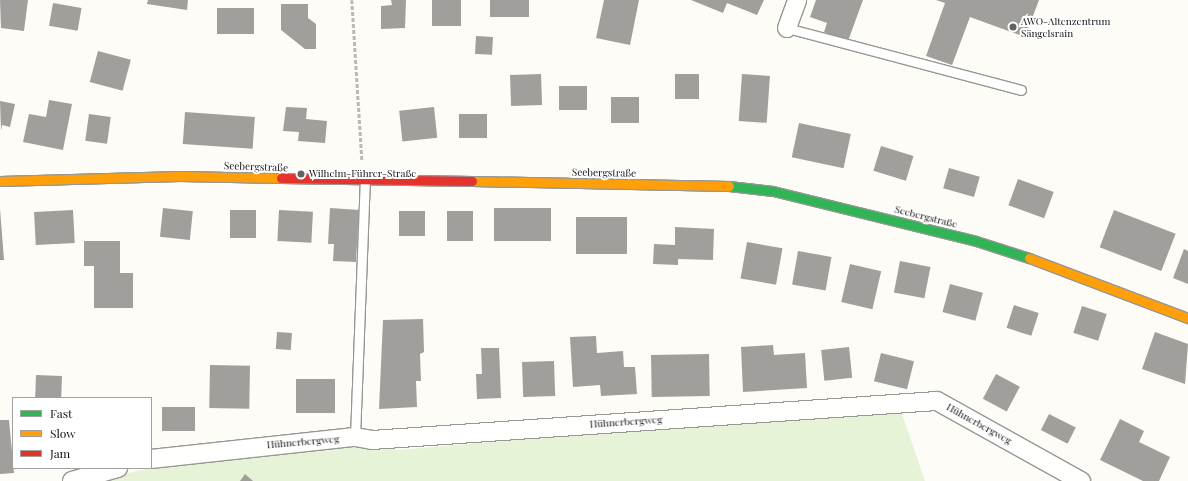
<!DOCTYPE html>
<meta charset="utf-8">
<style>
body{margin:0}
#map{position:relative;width:1188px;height:481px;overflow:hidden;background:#fdfcf7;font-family:"Playfair Display",serif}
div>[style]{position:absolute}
.green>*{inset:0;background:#e7f3d7}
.building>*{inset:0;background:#a19f9c;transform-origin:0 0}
.path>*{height:2.5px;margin-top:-1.25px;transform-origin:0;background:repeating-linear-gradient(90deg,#b9b9b8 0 4px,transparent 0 6px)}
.roads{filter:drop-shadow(1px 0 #979795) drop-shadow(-1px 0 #979795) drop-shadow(0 1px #979795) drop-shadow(0 -1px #979795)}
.lane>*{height:9px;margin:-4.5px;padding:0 4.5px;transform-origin:4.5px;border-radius:4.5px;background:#fffffe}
.street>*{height:18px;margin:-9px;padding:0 9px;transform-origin:9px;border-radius:9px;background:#fffffe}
.fast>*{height:9px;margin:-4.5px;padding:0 4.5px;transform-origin:4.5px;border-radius:4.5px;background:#30b455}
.slow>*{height:9px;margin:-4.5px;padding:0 4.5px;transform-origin:4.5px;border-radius:4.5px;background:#ff9f0a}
.jam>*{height:9px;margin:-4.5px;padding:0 4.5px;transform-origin:4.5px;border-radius:4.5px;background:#e5322d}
.dots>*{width:11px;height:11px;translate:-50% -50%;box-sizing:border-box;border:2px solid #fff;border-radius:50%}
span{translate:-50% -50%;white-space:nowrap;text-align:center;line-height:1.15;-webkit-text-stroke:4px #fff;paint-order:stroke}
.poi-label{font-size:10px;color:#111}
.left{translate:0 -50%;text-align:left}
.street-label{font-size:10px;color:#111}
.legend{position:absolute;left:12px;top:397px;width:140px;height:72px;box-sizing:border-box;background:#fff;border:1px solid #a0a0a0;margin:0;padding:5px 7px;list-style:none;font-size:12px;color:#111}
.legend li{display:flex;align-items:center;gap:8px;height:20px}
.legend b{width:20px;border:1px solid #a0a0a0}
</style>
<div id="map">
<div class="green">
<i style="clip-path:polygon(901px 411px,925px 481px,92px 481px,151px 468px,151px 464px,354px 443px,398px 450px,767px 418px)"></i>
</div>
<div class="building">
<i style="clip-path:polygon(0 0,28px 0,24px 31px,1px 28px)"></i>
<i style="clip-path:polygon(148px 0,188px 0,187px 10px,147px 4px)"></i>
<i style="clip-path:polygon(391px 0,406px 0,405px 28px,381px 29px,381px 6px,392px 5px)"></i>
<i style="left:432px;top:0;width:29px;height:26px"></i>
<i style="left:490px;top:0;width:39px;height:17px"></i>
<i style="clip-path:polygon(604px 0,639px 0,630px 45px,596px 38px)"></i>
<i style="clip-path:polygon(691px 0,764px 0,757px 15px,727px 3px,723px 13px)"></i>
<i style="clip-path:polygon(816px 0,863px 0,848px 41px,824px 32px,827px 23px,810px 17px)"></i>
<i style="clip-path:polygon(936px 0,1039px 0,1025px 37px,970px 17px,952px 65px,926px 56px,945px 3px)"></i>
<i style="left:53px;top:3px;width:29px;height:23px;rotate:10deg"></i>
<i style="clip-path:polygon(281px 4px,308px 4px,308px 18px,316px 24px,316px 49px,305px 49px,281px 30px)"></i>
<i style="left:217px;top:8px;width:37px;height:26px"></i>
<i style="left:476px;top:36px;width:17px;height:18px;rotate:3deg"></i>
<i style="left:98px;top:51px;width:34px;height:32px;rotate:15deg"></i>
<i style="left:541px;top:74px;width:31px;height:31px;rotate:88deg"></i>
<i style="left:675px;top:74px;width:24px;height:25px"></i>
<i style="left:742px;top:74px;width:28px;height:47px;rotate:4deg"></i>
<i style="left:559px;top:86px;width:28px;height:24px"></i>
<i style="left:611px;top:97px;width:28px;height:26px"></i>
<i style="clip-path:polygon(49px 100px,72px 104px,63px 150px,23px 142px,29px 114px,46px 117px)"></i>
<i style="clip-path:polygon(0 101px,15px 104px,10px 127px,2px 125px,1px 131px)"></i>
<i style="clip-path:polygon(286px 107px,307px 108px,306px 119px,327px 121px,325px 143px,298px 141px,299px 132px,283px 131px)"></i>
<i style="left:434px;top:107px;width:31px;height:35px;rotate:84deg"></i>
<i style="left:185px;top:112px;width:70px;height:32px;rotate:4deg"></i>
<i style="left:89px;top:114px;width:22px;height:27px;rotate:8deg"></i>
<i style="left:487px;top:114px;width:24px;height:28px;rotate:90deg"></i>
<i style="left:799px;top:123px;width:53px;height:35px;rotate:12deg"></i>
<i style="left:881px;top:146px;width:34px;height:26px;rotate:17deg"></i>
<i style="left:949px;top:168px;width:32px;height:21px;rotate:16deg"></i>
<i style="left:1018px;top:179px;width:38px;height:28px;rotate:20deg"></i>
<i style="left:163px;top:208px;width:30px;height:29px;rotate:6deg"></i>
<i style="clip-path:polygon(330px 208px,359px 210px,356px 262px,333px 261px,334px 244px,328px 244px)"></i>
<i style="left:551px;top:208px;width:33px;height:57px;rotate:90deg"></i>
<i style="clip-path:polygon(0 209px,4px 260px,0 260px)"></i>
<i style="left:73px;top:210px;width:33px;height:39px;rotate:87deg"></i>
<i style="left:230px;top:210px;width:26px;height:28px"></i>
<i style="left:279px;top:210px;width:34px;height:31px;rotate:3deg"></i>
<i style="left:1114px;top:210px;width:66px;height:40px;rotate:21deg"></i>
<i style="left:399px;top:211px;width:26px;height:25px"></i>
<i style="left:447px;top:211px;width:26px;height:30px"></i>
<i style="left:576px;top:217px;width:51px;height:37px"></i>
<i style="clip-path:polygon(675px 227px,714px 229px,713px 260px,678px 259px,678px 265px,653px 264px,654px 244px,675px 245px)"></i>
<i style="clip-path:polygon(84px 241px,120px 241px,120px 273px,133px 273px,133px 308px,94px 308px,94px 266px,84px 266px)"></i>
<i style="left:747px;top:242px;width:36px;height:37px;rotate:10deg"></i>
<i style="clip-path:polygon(1184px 249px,1188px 251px,1188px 284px,1173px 278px)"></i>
<i style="left:798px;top:251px;width:34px;height:34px;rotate:10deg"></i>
<i style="left:900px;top:261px;width:31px;height:32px;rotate:11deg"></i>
<i style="left:850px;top:264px;width:32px;height:39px;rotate:13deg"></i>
<i style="left:950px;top:284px;width:34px;height:29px;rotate:15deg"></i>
<i style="left:1014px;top:305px;width:26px;height:24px;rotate:18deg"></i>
<i style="left:1082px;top:306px;width:26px;height:28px;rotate:18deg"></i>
<i style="clip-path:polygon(423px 319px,424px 352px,420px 354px,421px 381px,416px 381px,417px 407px,379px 409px,383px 320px)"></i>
<i style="left:277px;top:332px;width:15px;height:17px;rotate:4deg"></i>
<i style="clip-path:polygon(1155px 332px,1188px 344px,1185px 384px,1142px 369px)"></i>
<i style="clip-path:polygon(596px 336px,597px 353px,623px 351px,624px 367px,635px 367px,637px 394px,601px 396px,600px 385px,573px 387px,570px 337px)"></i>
<i style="clip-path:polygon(773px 345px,774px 355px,805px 353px,807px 388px,743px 392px,741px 347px)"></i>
<i style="left:849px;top:347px;width:31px;height:28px;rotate:84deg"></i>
<i style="clip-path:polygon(481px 348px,499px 348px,501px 398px,477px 399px,476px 374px,482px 374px)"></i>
<i style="left:881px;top:353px;width:34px;height:29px;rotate:14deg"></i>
<i style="left:709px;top:354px;width:42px;height:58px;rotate:89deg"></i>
<i style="left:554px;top:361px;width:35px;height:32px;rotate:88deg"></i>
<i style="left:210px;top:365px;width:40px;height:43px;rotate:1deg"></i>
<i style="left:996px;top:374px;width:27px;height:28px;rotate:28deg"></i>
<i style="left:36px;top:375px;width:26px;height:23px;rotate:2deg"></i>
<i style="left:296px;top:379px;width:39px;height:34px"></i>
<i style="left:162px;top:407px;width:33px;height:24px"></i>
<i style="left:1049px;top:414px;width:30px;height:18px;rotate:27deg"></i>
<i style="clip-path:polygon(1120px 419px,1144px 431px,1139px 442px,1170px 457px,1159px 481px,1143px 481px,1100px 460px)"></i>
<i style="clip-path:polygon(0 420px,9px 420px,14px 473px,0 474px)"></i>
<i style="clip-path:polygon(245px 474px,253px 481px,240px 481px)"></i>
</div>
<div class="path">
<i style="left:352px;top:0;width:160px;rotate:86.4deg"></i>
</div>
<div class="roads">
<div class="lane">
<i style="left:787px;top:28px;width:242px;rotate:14.8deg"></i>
<i style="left:355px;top:437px;width:256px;rotate:-87.8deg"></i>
</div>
<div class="street">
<i style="left:787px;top:28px;width:30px;rotate:-70deg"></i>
<i style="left:151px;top:459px;width:205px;rotate:-6.2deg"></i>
<i style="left:355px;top:437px;width:17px;rotate:10deg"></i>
<i style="left:372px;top:440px;width:566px;rotate:-3.95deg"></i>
<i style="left:937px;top:401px;width:165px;rotate:29.1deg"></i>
<i style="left:72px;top:481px;width:48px;rotate:-15.8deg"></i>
</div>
<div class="fast">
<i style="left:729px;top:186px;width:44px;rotate:6.5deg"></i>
<i style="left:773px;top:191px;width:209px;rotate:13.8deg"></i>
<i style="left:976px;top:241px;width:56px;rotate:17.8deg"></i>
</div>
<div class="slow">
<i style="left:0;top:181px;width:180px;rotate:-1.6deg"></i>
<i style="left:180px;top:176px;width:101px;rotate:1.1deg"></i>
<i style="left:472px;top:181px;width:257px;rotate:1.1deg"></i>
<i style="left:1029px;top:258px;width:170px;rotate:20.7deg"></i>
</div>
<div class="jam">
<i style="left:281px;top:178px;width:191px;rotate:0.9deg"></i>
</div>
</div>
<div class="dots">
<i style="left:1013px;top:27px;background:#646362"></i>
<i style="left:301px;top:174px;background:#646362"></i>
</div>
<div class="poi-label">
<span class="left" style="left:1021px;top:27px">AWO-Altenzentrum<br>Sängelsrain</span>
<span class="left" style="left:309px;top:174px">Wilhelm-Führer-Straße</span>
</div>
<div class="street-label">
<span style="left:256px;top:167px;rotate:2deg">Seebergstraße</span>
<span style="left:604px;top:173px;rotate:1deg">Seebergstraße</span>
<span style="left:926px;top:217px;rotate:14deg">Seebergstraße</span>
<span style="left:626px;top:422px;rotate:-4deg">Hühnerbergweg</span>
<span style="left:979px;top:424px;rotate:29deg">Hühnerbergweg</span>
<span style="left:303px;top:442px;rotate:-5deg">Hühnerbergweg</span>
</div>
<ul class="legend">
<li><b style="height:5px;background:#30b455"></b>Fast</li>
<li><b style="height:5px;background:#ff9f0a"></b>Slow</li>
<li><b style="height:5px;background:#e5322d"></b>Jam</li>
</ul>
</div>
